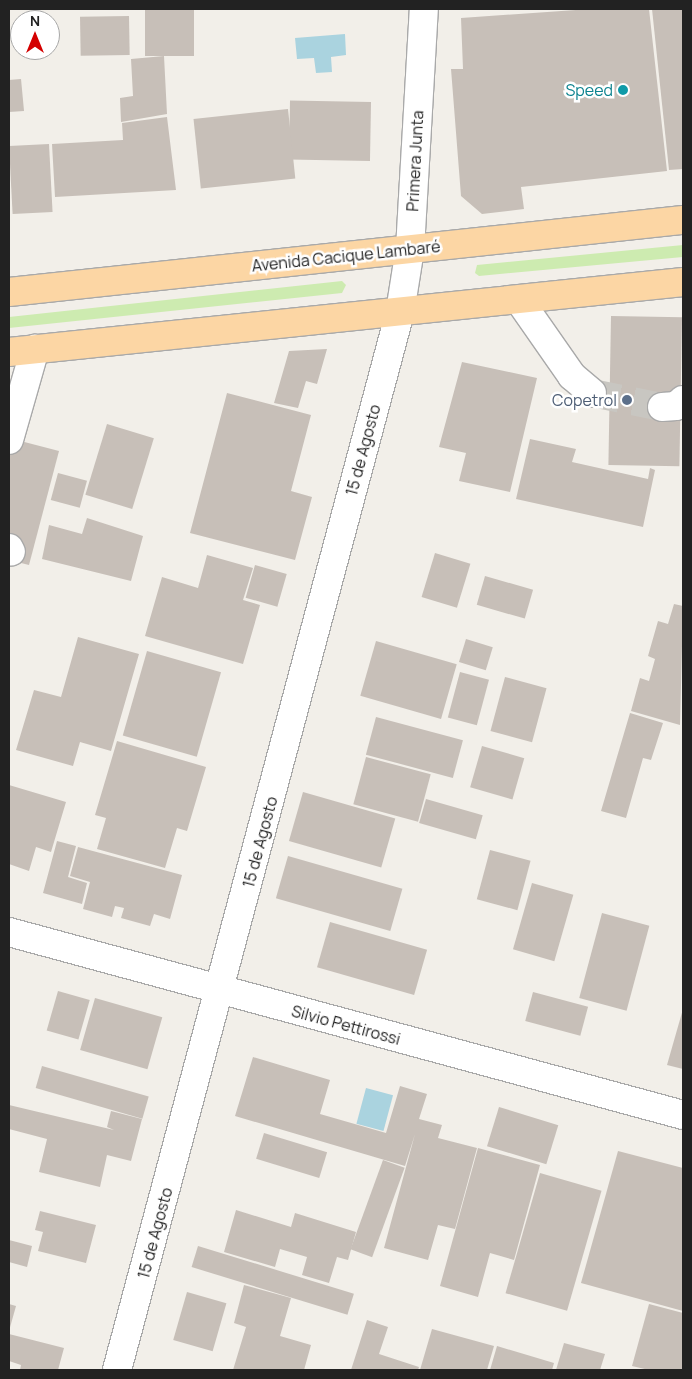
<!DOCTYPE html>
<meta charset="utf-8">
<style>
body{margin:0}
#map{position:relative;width:692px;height:1379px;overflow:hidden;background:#f2efe9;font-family:Manrope,sans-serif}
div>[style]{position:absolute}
.grass>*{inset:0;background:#cdebb0}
.water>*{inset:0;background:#aad3df;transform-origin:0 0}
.building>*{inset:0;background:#c7bfb8;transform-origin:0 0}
.minor-tunnel>*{height:28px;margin-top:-14px;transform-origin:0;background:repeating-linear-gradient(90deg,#c8c6c1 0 28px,transparent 0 42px)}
.roads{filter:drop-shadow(1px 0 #a9a9a9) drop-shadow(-1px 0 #a9a9a9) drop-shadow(0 1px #a9a9a9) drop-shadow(0 -1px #a9a9a9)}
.minor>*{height:28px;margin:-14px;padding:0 14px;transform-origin:14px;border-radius:14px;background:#fff}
.major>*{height:28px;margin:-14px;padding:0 14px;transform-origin:14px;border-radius:14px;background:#fcd6a4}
.dots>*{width:14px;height:14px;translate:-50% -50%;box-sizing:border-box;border:2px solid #fff;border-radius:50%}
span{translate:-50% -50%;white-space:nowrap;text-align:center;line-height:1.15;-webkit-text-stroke:5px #fff;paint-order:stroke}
.culture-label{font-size:16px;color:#0d838f}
.right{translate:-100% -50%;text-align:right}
.street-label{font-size:16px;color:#222}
.service-label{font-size:16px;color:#4e5e75}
.frame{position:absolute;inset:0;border:10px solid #222;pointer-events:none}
.north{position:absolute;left:10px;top:10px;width:50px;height:50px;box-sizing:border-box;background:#fff;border:1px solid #a7a7a7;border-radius:50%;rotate:0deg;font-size:14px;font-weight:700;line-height:20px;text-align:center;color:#222}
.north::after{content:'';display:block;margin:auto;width:18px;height:22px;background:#d40000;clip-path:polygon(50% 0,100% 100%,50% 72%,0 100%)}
</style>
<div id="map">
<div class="grass">
<i style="clip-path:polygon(683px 245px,683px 257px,479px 276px,475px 273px,477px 265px)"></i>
<i style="clip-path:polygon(342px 281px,346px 285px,342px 293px,9px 328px,9px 317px)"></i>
</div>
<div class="water">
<i style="clip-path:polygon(345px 34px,346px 55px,331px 57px,332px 72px,316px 73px,314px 58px,297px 59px,295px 38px)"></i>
<i style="left:366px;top:1088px;width:28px;height:37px;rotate:15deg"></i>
</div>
<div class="building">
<i style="left:145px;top:9px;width:49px;height:47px"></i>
<i style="clip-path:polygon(590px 9px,649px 9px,667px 171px,521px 187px,524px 209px,482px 214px,461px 196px,451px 69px,463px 69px,461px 18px)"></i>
<i style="clip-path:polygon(652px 9px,683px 9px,683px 169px,669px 170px)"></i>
<i style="left:129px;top:16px;width:39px;height:49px;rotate:89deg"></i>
<i style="clip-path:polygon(164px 56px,167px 114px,121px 122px,120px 98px,133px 96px,131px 59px)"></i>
<i style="clip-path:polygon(21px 79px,24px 111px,9px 112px,9px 80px)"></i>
<i style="left:371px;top:102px;width:59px;height:81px;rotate:91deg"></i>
<i style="left:288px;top:109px;width:70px;height:95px;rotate:84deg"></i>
<i style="clip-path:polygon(167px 117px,176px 190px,55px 197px,52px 144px,123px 140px,122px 123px)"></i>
<i style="left:49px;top:144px;width:68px;height:40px;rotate:87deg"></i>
<i style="left:611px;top:316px;width:71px;height:149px;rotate:1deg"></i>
<i style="clip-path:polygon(327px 349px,317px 384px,306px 381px,298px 408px,274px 403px,289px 351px)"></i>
<i style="clip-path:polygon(462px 362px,537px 378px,510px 492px,459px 481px,466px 453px,439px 447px)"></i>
<i style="clip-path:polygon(227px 393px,311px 415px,291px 491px,312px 497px,295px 560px,190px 533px)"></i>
<i style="left:107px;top:424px;width:49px;height:74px;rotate:17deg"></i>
<i style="clip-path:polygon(9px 438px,59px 451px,29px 565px,9px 560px)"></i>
<i style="clip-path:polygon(530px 439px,576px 449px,572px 462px,648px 479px,650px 468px,655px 470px,643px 527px,516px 499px)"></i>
<i style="left:58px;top:473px;width:30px;height:28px;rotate:15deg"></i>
<i style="clip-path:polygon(87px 518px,143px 536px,131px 581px,42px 559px,49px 525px,82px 534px)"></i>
<i style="left:435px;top:553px;width:37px;height:46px;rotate:17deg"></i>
<i style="clip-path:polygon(207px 555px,253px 568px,243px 600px,260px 605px,243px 664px,145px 636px,162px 577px,198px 588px)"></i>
<i style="left:255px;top:565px;width:33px;height:34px;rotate:16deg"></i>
<i style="left:485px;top:576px;width:50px;height:30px;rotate:16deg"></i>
<i style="clip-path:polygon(674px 604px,683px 606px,680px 725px,631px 711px,640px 678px,649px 681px,655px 659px,648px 656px,658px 621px,668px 624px)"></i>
<i style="clip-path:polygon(78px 637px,139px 654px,111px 751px,80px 742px,73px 766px,16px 750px,34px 690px,61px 697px)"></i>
<i style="left:466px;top:639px;width:28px;height:24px;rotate:17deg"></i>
<i style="left:376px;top:641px;width:84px;height:57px;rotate:16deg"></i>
<i style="left:147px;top:651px;width:77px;height:88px;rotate:16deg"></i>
<i style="left:460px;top:672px;width:30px;height:47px;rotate:15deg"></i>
<i style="left:505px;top:677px;width:43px;height:56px;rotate:15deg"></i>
<i style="clip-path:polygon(630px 713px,663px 723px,651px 760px,643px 758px,626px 818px,601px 811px)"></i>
<i style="left:376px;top:717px;width:90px;height:39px;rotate:15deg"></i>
<i style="clip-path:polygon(117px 741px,206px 767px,187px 831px,177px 828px,165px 868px,97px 849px,106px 818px,95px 815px)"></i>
<i style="left:482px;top:746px;width:44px;height:43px;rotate:16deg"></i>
<i style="left:366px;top:757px;width:67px;height:49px;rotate:15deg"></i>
<i style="clip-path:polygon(9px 785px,66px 802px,51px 852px,36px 847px,29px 871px,9px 864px)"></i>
<i style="left:303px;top:792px;width:96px;height:51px;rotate:16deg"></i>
<i style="left:426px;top:799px;width:59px;height:25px;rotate:16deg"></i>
<i style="clip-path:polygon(57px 841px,76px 846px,68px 877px,87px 883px,82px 904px,43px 893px)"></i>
<i style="clip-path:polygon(78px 847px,182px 875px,170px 919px,154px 914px,150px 926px,121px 918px,124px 908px,115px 906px,112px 917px,83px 909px,90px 882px,70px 876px)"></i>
<i style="left:490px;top:850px;width:42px;height:51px;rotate:15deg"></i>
<i style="left:288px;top:856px;width:119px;height:44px;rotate:16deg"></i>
<i style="left:532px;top:883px;width:43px;height:69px;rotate:16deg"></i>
<i style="left:602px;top:913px;width:49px;height:88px;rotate:15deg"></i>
<i style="left:330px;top:922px;width:101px;height:47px;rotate:16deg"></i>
<i style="left:58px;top:991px;width:33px;height:41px;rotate:16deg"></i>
<i style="left:533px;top:992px;width:57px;height:30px;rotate:15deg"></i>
<i style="left:95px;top:998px;width:70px;height:54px;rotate:16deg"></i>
<i style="clip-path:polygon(683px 1009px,683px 1069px,667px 1065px)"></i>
<i style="clip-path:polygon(253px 1057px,330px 1080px,320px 1114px,386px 1133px,400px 1086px,427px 1094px,419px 1119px,442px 1125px,438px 1138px,477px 1148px,455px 1229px,438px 1225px,428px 1260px,384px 1248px,415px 1134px,405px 1166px,235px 1116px)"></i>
<i style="left:42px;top:1066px;width:111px;height:23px;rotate:16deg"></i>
<i style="clip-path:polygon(9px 1105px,114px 1130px,107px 1127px,111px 1111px,142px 1119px,131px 1161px,107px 1155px,100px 1187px,39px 1172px,47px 1139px,9px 1129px)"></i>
<i style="left:499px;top:1107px;width:62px;height:41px;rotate:17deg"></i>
<i style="left:264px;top:1133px;width:66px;height:27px;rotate:17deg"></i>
<i style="clip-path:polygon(478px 1148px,540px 1165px,514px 1260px,490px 1253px,478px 1297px,440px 1286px)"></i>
<i style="clip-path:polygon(618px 1151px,683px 1168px,683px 1311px,581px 1283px)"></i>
<i style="left:383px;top:1160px;width:23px;height:95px;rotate:20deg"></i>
<i style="left:540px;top:1173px;width:64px;height:125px;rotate:16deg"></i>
<i style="clip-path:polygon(236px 1210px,291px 1227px,295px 1213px,356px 1232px,348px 1260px,337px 1257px,329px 1283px,302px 1275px,307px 1257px,280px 1249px,275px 1267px,224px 1252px)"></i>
<i style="clip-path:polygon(40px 1211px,96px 1225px,86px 1263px,38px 1251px,43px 1232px,35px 1230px)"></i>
<i style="clip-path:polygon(9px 1240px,32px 1246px,27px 1267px,9px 1262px)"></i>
<i style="left:198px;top:1246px;width:163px;height:22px;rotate:17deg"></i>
<i style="clip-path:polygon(244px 1285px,291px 1298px,280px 1336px,311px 1345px,304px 1370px,233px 1370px,246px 1327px,234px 1323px)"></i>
<i style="left:187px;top:1292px;width:41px;height:50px;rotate:16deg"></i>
<i style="clip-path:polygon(9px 1304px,16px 1306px,9px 1331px)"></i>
<i style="clip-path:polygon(649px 1304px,683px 1313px,683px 1370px,649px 1370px,632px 1366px)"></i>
<i style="clip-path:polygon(367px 1320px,388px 1327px,379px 1354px,419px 1367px,418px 1370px,351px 1370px)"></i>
<i style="clip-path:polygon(432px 1329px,494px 1346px,487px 1370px,420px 1370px)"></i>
<i style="clip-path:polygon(9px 1334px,64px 1348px,58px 1370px,20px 1370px,21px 1365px,9px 1361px)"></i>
<i style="clip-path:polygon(564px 1343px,605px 1354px,600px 1370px,556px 1370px)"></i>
<i style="clip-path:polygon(497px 1346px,554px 1363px,552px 1370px,490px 1370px)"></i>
</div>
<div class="minor-tunnel">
<i style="left:592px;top:393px;width:71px;rotate:11.3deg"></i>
</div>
<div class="roads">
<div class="minor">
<i style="left:519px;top:300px;width:93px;rotate:55.1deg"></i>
<i style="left:572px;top:376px;width:26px;rotate:40deg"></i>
<i style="left:662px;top:407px;width:14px;rotate:-4deg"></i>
<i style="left:676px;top:406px;width:9px;rotate:-41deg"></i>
<i style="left:9px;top:440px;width:95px;rotate:-74.1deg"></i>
<i style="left:9px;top:548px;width:4px;rotate:63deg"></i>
<i style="left:9px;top:932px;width:698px;rotate:15.19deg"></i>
<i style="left:117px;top:1370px;width:1095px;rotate:-75.02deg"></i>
<i style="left:400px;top:312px;width:64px;rotate:-81deg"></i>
<i style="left:410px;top:249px;width:240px;rotate:-86.7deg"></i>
</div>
<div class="major">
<i style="left:9px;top:292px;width:678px;rotate:-6.1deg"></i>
<i style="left:9px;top:352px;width:678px;rotate:-5.93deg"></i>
</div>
</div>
<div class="dots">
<i style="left:623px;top:90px;background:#0f9aa8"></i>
<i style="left:627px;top:400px;background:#5c6f8a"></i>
</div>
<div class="culture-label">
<span class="right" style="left:613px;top:90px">Speed</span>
</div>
<div class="street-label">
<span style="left:415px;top:161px;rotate:-87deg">Primera Junta</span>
<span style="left:346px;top:256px;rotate:-6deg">Avenida Cacique Lambaré</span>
<span style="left:363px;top:450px;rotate:-75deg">15 de Agosto</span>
<span style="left:260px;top:842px;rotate:-75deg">15 de Agosto</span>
<span style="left:346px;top:1025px;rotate:15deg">Silvio Pettirossi</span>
<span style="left:155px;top:1233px;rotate:-75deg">15 de Agosto</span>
</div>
<div class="service-label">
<span class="right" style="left:617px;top:400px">Copetrol</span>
</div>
<div class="frame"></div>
<div class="north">N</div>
</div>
